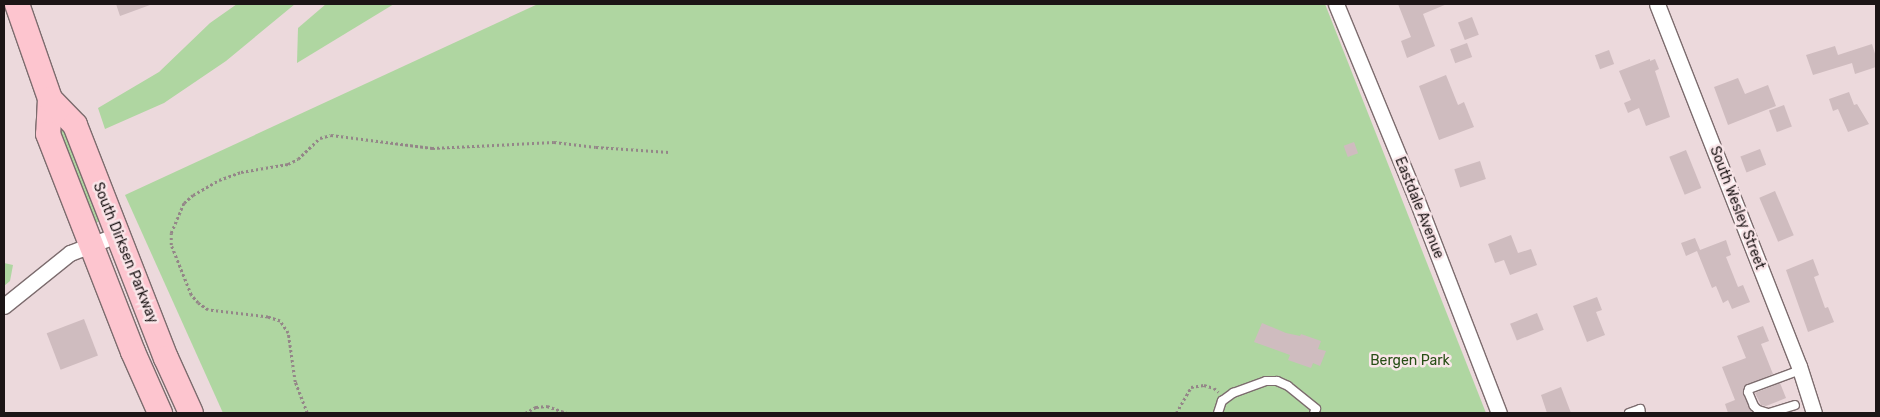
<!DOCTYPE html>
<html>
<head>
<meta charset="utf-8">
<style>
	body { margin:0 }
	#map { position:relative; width:1880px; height:417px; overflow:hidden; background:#ecd9dc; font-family:Rubik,sans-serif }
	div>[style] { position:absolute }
	.green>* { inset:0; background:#afd6a1 }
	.building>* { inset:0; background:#cfbcbf; transform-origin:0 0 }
	.path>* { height:2.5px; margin-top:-1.25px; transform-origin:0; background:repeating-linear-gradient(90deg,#948688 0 2.5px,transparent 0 5px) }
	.roads { filter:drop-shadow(1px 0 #7c6c6e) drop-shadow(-1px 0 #7c6c6e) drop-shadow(0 1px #7c6c6e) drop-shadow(0 -1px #7c6c6e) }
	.lane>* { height:8px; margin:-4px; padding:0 4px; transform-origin:4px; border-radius:4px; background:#fff }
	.street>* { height:15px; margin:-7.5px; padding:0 7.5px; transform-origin:7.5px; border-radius:7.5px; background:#fff }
	.primary>* { height:24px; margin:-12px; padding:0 12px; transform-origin:12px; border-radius:12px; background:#fdc5cf }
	span { translate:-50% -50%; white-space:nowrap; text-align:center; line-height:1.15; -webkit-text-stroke:5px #f9e6e9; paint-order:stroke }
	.street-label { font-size:14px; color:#1c1516 }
	.park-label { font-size:14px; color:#274e15 }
	.frame { position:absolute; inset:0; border:5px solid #1c1516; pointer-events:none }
</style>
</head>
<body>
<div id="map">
	<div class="green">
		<i style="clip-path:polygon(237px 4px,295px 4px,226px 61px,164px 103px,105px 129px,98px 108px,159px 72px,210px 23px)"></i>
		<i style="clip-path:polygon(326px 4px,394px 4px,297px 63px,298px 28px)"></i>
		<i style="clip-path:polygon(538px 4px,1325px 4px,1486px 413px,223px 413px,125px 195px)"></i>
		<i style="clip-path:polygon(63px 116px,98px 216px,98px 222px,91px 224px,57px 135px)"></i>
		<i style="clip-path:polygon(4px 263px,13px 265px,10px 281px,4px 286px)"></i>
	</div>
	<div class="building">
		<i style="clip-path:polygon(116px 4px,150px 4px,150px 5px,120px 16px)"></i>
		<i style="clip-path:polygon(1398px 4px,1447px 4px,1423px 14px,1435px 46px,1407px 58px,1401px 41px,1411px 37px)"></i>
		<i style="left:1472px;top:17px;width:19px;height:15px;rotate:69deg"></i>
		<i style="left:1467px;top:43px;width:15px;height:18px;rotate:70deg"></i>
		<i style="clip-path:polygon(1872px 44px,1876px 57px,1876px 67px,1855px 74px,1852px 63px,1813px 75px,1806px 55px,1835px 46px,1838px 55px)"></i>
		<i style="left:1609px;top:50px;width:15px;height:15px;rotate:70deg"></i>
		<i style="clip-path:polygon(1650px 59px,1650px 61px,1655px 59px,1659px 69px,1655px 71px,1670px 117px,1646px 126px,1639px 108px,1628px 113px,1624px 103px,1631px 100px,1619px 71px)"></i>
		<i style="clip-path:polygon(1446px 75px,1458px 105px,1464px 102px,1474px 127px,1439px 140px,1419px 86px)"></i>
		<i style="clip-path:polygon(1738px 78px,1745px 94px,1768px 85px,1776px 106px,1728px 125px,1714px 87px)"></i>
		<i style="clip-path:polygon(1849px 92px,1854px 105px,1857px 104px,1869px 124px,1848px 132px,1838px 109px,1833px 111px,1829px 99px)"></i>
		<i style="left:1784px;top:105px;width:23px;height:16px;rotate:70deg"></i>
		<i style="left:1354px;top:142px;width:12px;height:11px;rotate:70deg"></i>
		<i style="left:1760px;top:149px;width:17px;height:21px;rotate:69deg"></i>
		<i style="left:1686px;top:150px;width:41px;height:18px;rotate:68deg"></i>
		<i style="left:1480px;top:161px;width:19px;height:27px;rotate:72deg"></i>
		<i style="left:1775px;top:191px;width:48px;height:17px;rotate:67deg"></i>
		<i style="clip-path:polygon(1511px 235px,1518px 253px,1531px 249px,1537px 265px,1510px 275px,1504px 260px,1495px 263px,1488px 244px)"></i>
		<i style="clip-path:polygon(1695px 238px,1700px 250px,1726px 240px,1731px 255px,1726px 257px,1738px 287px,1743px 285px,1750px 302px,1732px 309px,1728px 300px,1723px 303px,1716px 286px,1712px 288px,1697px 251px,1686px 256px,1681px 243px)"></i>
		<i style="clip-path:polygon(1813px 259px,1819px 275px,1814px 277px,1825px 308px,1828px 307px,1834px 322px,1808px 332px,1786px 270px)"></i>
		<i style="clip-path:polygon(1597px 297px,1602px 310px,1596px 312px,1605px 335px,1587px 342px,1573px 306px)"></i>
		<i style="left:1537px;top:313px;width:18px;height:29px;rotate:68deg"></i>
		<i style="left:84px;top:319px;width:39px;height:40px;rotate:69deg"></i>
		<i style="clip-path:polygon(1262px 323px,1286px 333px,1300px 336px,1301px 334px,1321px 341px,1318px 349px,1326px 351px,1320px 366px,1313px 363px,1311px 368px,1288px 360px,1290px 355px,1254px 342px)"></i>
		<i style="clip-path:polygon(1763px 326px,1769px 341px,1761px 344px,1773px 374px,1744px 387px,1743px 394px,1752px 412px,1728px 413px,1725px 404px,1735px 400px,1722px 367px,1746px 358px,1737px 336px)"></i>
		<i style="clip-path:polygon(1780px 383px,1786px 398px,1766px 406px,1761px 405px,1755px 393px)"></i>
		<i style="clip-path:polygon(1561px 387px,1571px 413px,1547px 413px,1541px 395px)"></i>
	</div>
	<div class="path">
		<i style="left:307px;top:413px;width:33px;rotate:-111deg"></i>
		<i style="left:295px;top:382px;width:49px;rotate:-98.1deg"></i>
		<i style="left:288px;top:333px;width:14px;rotate:-124deg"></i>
		<i style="left:280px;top:321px;width:13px;rotate:-162deg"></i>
		<i style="left:268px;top:317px;width:60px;rotate:-173.3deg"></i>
		<i style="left:208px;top:310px;width:12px;rotate:-145deg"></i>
		<i style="left:198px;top:303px;width:11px;rotate:-131deg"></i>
		<i style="left:191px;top:295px;width:54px;rotate:-111.8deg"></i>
		<i style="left:171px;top:245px;width:12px;rotate:-90deg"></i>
		<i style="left:171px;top:233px;width:33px;rotate:-67deg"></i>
		<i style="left:184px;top:203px;width:12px;rotate:-42deg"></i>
		<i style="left:193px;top:195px;width:30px;rotate:-30deg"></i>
		<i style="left:219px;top:180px;width:23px;rotate:-20deg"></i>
		<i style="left:241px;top:172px;width:48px;rotate:-9.7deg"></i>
		<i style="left:288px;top:164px;width:11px;rotate:-27deg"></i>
		<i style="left:298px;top:159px;width:30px;rotate:-44deg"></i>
		<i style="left:320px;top:138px;width:11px;rotate:-15deg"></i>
		<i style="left:331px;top:135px;width:102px;rotate:7.3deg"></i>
		<i style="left:432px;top:148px;width:122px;rotate:-2.8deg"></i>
		<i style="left:554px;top:142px;width:42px;rotate:6.8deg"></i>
		<i style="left:596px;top:147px;width:73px;rotate:3.9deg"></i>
		<i style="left:525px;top:413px;width:13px;rotate:-29deg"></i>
		<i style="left:536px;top:407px;width:11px;rotate:-5deg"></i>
		<i style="left:547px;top:406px;width:21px;rotate:19deg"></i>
		<i style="left:1176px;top:413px;width:30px;rotate:-60deg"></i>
		<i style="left:1191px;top:387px;width:13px;rotate:-9deg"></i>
		<i style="left:1204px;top:385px;width:10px;rotate:17deg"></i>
		<i style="left:1214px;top:388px;width:6px;rotate:39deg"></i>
	</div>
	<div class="roads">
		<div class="lane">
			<i style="left:1218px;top:413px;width:13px;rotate:-72deg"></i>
			<i style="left:1222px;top:401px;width:14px;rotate:-36deg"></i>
			<i style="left:1233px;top:393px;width:35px;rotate:-20deg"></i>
			<i style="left:1266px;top:381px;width:11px"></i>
			<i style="left:1277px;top:381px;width:12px;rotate:24deg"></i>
			<i style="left:1288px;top:386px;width:36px;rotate:39deg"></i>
			<i style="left:1316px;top:409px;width:4px;rotate:117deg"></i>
			<i style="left:1629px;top:413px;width:12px;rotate:-20deg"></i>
			<i style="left:1640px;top:409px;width:4px;rotate:76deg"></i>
			<i style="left:1768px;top:413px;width:10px;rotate:-163deg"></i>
			<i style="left:1758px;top:410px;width:6px;rotate:-135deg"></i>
			<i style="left:1754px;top:406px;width:15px;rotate:-113deg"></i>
			<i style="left:1748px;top:392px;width:3px;rotate:-72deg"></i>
			<i style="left:1749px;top:389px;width:54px;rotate:-20.4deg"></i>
			<i style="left:1769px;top:413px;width:27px;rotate:-17deg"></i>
		</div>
		<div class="street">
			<i style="left:1336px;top:4px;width:210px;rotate:67.6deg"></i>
			<i style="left:1416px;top:198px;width:230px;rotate:68.9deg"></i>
			<i style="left:1657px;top:4px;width:389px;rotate:68.6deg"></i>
			<i style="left:1799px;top:366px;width:49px;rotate:72.3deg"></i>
			<i style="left:4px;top:306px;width:85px;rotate:-38.8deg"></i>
			<i style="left:70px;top:253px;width:50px;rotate:-21deg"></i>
		</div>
		<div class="primary">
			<i style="left:17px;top:4px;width:101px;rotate:70.8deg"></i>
			<i style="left:50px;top:99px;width:35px;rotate:93deg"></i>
			<i style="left:48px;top:134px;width:234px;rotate:68.7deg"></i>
			<i style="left:133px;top:352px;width:67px;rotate:66.1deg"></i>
			<i style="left:50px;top:99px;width:36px;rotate:46deg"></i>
			<i style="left:75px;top:125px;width:250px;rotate:68.7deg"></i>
			<i style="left:166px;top:358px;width:60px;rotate:65.6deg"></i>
		</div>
	</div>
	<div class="street-label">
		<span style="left:1419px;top:208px;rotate:68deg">Eastdale Avenue</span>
		<span style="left:1737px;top:208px;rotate:69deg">South Wesley Street</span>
		<span style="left:125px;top:253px;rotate:68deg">South Dirksen Parkway</span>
	</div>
	<div class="park-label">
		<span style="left:1410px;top:361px">Bergen Park</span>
	</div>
	<div class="frame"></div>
</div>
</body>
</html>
